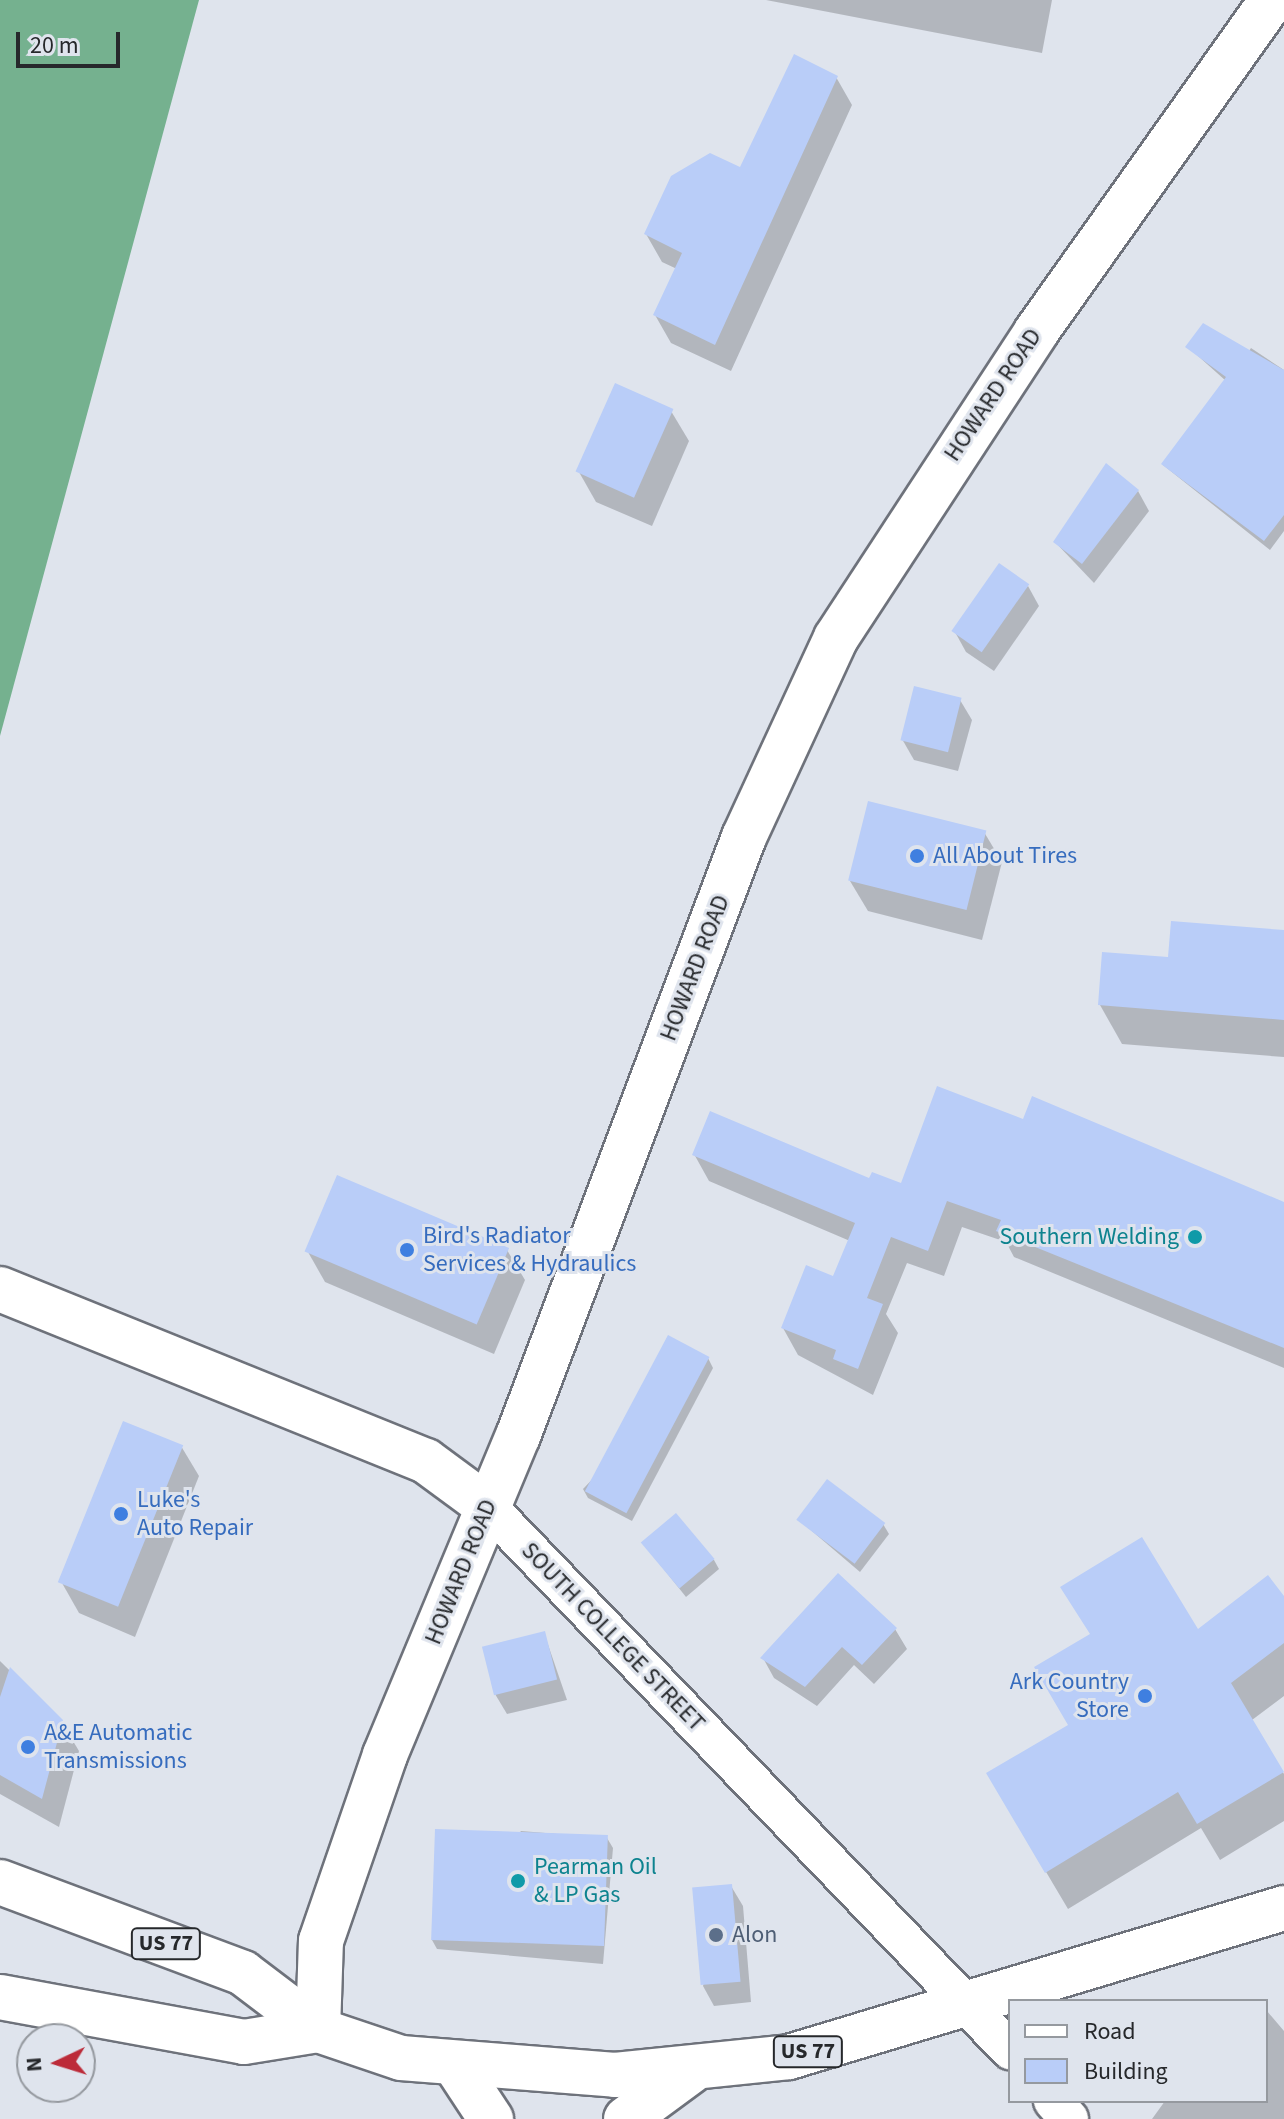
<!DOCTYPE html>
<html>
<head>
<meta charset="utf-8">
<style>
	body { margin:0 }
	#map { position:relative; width:1284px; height:2119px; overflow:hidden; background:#dfe4ed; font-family:"Source Sans 3",sans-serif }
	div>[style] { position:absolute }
	.forest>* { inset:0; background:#75b18f }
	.shadow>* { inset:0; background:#0003 }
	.building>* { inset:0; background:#b9cdf8; transform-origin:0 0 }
	.roads { filter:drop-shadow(2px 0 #6e727b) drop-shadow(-2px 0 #6e727b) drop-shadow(0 2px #6e727b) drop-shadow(0 -2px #6e727b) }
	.street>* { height:38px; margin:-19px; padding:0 19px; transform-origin:19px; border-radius:19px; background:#fff }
	.secondary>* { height:44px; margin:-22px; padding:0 22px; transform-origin:22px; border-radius:22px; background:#fff }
	.primary>* { height:44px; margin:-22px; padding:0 22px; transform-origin:22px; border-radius:22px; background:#fff }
	.dots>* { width:22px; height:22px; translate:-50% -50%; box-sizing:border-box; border:4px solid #dfe4ed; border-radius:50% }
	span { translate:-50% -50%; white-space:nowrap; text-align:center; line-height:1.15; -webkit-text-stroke:6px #dfe4ed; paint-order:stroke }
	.shield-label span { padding:2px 6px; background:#dfe4ed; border:2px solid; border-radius:6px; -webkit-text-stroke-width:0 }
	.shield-label { font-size:22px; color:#26282b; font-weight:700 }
	.street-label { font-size:24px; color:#26282b }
	.shop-label { font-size:24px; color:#366cbe }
	.left { translate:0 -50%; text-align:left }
	.right { translate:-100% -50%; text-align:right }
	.culture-label { font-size:24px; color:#0d838f }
	.service-label { font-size:24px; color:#4e5e75 }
	.legend { position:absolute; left:1008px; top:1999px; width:260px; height:104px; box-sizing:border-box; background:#dfe4ed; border:2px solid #95999f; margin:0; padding:10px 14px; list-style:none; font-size:24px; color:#26282b }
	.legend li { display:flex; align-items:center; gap:16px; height:40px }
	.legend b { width:40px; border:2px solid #95999f }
	.north { position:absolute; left:16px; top:2023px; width:80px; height:80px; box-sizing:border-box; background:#dfe4ed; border:2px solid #95999f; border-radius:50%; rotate:266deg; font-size:22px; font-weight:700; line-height:32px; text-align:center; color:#26282b }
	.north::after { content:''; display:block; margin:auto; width:28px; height:36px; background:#bc2b39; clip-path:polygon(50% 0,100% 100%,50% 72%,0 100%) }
	.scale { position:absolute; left:16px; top:32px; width:104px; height:36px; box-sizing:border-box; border:4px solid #26282b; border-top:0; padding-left:10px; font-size:24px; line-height:28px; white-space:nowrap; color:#26282b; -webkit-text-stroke:6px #dfe4ed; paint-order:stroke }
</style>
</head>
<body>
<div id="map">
	<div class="forest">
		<i style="clip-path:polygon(0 0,199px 0,0 736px)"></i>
	</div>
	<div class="shadow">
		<i style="clip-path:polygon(766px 0,1052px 0,1042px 53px)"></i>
		<i style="clip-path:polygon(836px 77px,852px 105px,731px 371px,671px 343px,655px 315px,677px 269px,662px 262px,646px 234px,741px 170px)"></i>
		<i style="clip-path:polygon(1188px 347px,1245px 357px,1251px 348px,1284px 370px,1284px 531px,1270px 550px,1163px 465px,1226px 381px)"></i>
		<i style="clip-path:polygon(671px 411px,689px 441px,652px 526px,596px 502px,579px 472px)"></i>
		<i style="clip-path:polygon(1138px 491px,1149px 511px,1094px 583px,1055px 542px)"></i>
		<i style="clip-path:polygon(1028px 586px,1039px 606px,994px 671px,966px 652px,955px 632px)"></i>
		<i style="clip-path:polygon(960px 700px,972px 720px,958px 771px,914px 760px,902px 739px)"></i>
		<i style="clip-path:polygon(984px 832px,1002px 862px,982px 940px,868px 911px,850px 881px)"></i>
		<i style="clip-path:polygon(1284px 932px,1284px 1057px,1122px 1044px,1100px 1005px,1170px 959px)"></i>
		<i style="clip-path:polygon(1024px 1121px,1284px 1203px,1284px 1368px,1014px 1257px,1006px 1242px,962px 1227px,944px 1276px,907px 1263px,886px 1314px,898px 1333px,873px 1395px,798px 1355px,783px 1328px,834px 1279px,850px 1241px,709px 1181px,694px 1154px,902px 1185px)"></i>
		<i style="clip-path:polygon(507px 1250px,525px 1280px,494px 1354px,325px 1282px,308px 1252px)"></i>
		<i style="clip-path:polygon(708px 1358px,713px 1368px,632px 1521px,588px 1498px,583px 1489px)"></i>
		<i style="clip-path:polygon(181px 1446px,199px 1476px,135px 1637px,79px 1613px,62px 1583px)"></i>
		<i style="clip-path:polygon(799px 1520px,883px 1524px,889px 1534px,860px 1572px)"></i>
		<i style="clip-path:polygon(643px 1543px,714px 1560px,719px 1569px,686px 1597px)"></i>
		<i style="clip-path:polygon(1284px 1599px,1284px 1696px,1252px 1720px,1284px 1774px,1284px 1821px,1220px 1860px,1201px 1828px,1068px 1909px,988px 1774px,1070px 1726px,1198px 1632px)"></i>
		<i style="clip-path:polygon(895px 1629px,907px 1649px,874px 1684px,854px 1665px,817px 1706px,774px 1678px,763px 1658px)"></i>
		<i style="clip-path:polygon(544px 1633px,567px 1700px,507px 1714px,495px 1694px)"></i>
		<i style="clip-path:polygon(0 1661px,61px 1721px,79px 1751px,59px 1827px,0 1794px)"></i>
		<i style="clip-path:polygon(521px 1831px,607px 1838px,613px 1848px,603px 1964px,437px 1949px,432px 1940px)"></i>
		<i style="clip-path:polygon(731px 1886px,743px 1906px,751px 2002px,714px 2006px,703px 1986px)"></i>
		<i style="clip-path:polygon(1267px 2011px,1284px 2031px,1284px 2119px,1152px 2119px,1165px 2101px,1266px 2101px)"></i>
	</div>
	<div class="building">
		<i style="clip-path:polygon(794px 54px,838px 76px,715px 345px,653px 315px,682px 253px,644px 234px,671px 176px,710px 153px,740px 167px)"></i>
		<i style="clip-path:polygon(1203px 323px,1284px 370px,1284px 515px,1264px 541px,1161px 464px,1226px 377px,1185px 347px)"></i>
		<i style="left:615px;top:383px;width:64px;height:97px;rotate:24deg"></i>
		<i style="clip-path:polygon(1106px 463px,1139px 490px,1082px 564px,1053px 542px)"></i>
		<i style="left:999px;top:563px;width:37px;height:83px;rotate:35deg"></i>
		<i style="left:914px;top:686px;width:49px;height:56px;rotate:14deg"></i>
		<i style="left:868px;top:801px;width:122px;height:82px;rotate:14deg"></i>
		<i style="clip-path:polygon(1171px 921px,1284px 930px,1284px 1020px,1098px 1005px,1102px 952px,1168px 957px)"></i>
		<i style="clip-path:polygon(937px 1086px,1023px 1119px,1032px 1096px,1284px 1202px,1284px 1348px,996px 1231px,1001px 1220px,947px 1201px,928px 1251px,891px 1237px,867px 1298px,883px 1304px,858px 1369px,833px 1359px,836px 1350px,781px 1328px,806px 1265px,833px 1276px,855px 1223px,692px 1155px,710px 1111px,869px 1178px,872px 1172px,901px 1183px)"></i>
		<i style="left:337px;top:1175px;width:187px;height:83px;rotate:23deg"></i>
		<i style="left:668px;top:1335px;width:47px;height:177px;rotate:28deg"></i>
		<i style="left:123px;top:1421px;width:65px;height:174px;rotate:22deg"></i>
		<i style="left:827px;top:1479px;width:73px;height:51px;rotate:37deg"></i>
		<i style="left:676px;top:1513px;width:60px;height:46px;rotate:50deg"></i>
		<i style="clip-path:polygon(1142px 1537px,1198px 1629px,1268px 1575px,1284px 1596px,1284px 1643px,1231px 1683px,1284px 1772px,1197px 1824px,1178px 1792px,1045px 1873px,986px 1773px,1068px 1725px,1034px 1667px,1090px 1634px,1060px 1587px)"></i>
		<i style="clip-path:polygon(838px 1573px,897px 1628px,862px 1665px,842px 1647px,805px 1687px,760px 1658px)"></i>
		<i style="left:545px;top:1631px;width:50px;height:65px;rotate:76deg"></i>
		<i style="clip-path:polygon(10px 1667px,63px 1720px,42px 1799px,0 1775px,0 1697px)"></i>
		<i style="left:435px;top:1829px;width:173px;height:111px;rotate:2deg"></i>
		<i style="left:732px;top:1884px;width:98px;height:40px;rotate:85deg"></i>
	</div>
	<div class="roads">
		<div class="street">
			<i style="left:487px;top:1506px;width:755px;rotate:46.13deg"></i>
			<i style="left:1053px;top:2101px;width:24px;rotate:48deg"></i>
		</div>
		<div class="secondary">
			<i style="left:0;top:1289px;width:459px;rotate:22deg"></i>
			<i style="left:426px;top:1461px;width:76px;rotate:36.4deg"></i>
			<i style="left:318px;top:2030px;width:89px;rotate:-88.1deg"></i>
			<i style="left:321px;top:1941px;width:197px;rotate:-71deg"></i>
			<i style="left:385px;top:1755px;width:346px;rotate:-67.4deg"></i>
			<i style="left:518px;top:1436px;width:640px;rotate:-69.33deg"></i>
			<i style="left:744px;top:837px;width:219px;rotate:-65.2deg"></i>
			<i style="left:836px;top:638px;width:366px;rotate:-56.8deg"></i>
			<i style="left:1036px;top:332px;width:407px;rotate:-54.6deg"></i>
			<i style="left:456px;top:2066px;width:64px;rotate:56.6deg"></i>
		</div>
		<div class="primary">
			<i style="left:0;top:1882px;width:259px;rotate:20.5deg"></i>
			<i style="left:243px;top:1973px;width:94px;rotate:37.2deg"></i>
			<i style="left:318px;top:2030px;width:88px;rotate:18.6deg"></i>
			<i style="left:401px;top:2058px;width:215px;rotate:4.5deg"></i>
			<i style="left:615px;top:2075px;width:175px;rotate:-5.9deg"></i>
			<i style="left:789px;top:2057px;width:517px;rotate:-16.75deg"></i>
			<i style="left:0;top:1997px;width:248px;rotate:10.4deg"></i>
			<i style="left:244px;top:2042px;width:75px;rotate:-9.2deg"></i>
			<i style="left:626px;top:2119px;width:81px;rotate:-36.4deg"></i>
		</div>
	</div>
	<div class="dots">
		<i style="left:917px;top:856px;background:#3f7fe0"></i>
		<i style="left:1195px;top:1237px;background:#0f9aa8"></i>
		<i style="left:407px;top:1250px;background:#3f7fe0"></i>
		<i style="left:121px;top:1514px;background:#3f7fe0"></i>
		<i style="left:1145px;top:1696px;background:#3f7fe0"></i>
		<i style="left:28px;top:1747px;background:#3f7fe0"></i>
		<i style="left:518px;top:1881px;background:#0f9aa8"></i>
		<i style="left:716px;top:1935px;background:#5c6f8a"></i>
	</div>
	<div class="shield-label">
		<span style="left:166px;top:1944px">US 77</span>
		<span style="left:808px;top:2052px">US 77</span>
	</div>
	<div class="street-label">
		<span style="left:993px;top:395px;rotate:-56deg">HOWARD ROAD</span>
		<span style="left:695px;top:968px;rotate:-69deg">HOWARD ROAD</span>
		<span style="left:461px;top:1572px;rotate:-68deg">HOWARD ROAD</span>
		<span style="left:613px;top:1637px;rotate:46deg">SOUTH COLLEGE STREET</span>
	</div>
	<div class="shop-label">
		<span class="left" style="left:933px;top:856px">All About Tires</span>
		<span class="left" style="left:423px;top:1250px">Bird's Radiator<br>Services &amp; Hydraulics</span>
		<span class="left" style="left:137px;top:1514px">Luke's<br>Auto Repair</span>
		<span class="right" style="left:1129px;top:1696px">Ark Country<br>Store</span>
		<span class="left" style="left:44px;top:1747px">A&amp;E Automatic<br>Transmissions</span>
	</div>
	<div class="culture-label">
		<span class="right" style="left:1179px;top:1237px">Southern Welding</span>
		<span class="left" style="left:534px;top:1881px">Pearman Oil<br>&amp; LP Gas</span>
	</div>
	<div class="service-label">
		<span class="left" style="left:732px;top:1935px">Alon</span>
	</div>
	<ul class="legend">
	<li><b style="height:10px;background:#fff"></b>Road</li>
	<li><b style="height:22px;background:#b9cdf8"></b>Building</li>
	</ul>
	<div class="north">N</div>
	<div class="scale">20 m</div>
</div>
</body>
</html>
